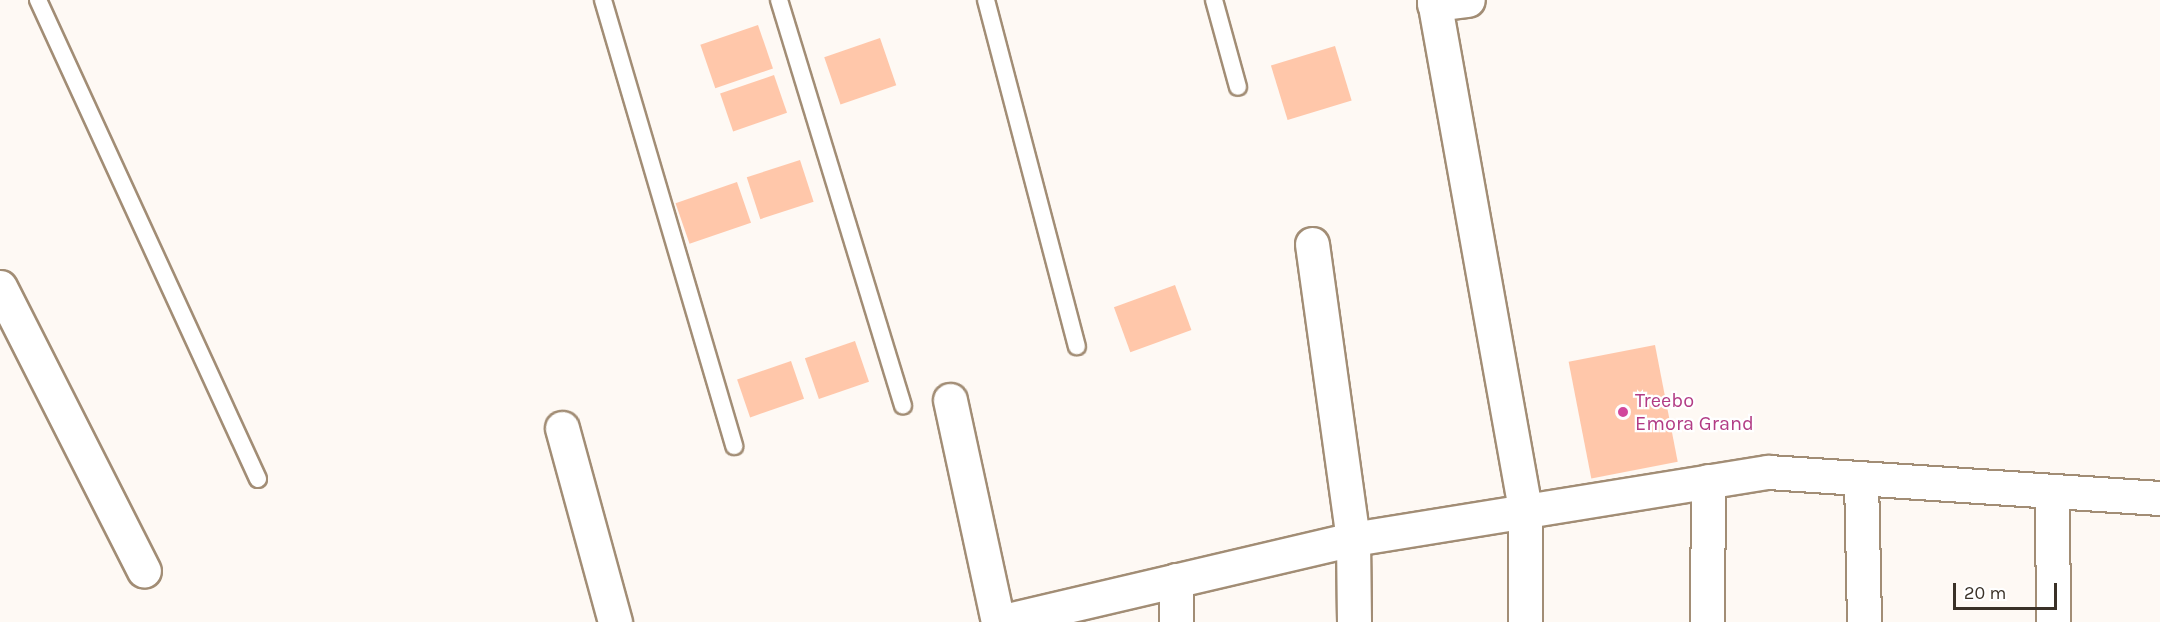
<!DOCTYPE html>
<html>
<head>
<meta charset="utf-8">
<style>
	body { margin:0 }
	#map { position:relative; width:2160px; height:622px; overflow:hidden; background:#fef9f4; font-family:Karla,sans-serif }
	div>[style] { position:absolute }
	.building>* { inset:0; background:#ffc7aa; transform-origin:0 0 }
	.roads { filter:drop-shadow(2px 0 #a28d75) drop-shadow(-2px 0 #a28d75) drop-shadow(0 2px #a28d75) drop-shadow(0 -2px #a28d75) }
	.service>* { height:16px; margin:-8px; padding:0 8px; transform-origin:8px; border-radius:8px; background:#fff }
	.minor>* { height:33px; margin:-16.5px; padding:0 16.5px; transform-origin:16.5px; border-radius:16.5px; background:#fff }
	.dots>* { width:16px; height:16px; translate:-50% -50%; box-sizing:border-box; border:3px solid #fff; border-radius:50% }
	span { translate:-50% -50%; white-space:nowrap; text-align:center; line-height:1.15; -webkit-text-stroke:4.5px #fff; paint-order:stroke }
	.hotel-label { font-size:20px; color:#b23c85 }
	.left { translate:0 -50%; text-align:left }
	.scale { position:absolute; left:1953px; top:583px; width:104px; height:27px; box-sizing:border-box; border:3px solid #3a3127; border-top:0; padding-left:8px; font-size:18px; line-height:21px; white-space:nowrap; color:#3a3127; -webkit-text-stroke:4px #fff; paint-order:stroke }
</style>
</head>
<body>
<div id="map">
	<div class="building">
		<i style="left:758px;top:25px;width:46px;height:61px;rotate:71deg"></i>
		<i style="left:880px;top:38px;width:50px;height:59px;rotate:71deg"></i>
		<i style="left:1335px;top:46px;width:57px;height:67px;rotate:73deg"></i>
		<i style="left:774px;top:75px;width:40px;height:57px;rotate:71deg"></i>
		<i style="left:800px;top:160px;width:44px;height:56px;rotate:72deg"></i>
		<i style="left:737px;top:182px;width:43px;height:65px;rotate:71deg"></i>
		<i style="left:1175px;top:285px;width:48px;height:65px;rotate:70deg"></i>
		<i style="left:855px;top:341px;width:43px;height:53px;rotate:71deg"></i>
		<i style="left:1655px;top:345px;width:119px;height:88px;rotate:79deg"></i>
		<i style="left:791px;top:361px;width:40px;height:57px;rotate:71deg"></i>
	</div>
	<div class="roads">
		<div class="service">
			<i style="left:38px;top:0;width:527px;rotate:65.33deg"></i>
			<i style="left:603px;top:0;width:465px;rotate:73.6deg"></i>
			<i style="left:779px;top:0;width:424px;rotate:73deg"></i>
			<i style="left:986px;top:0;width:358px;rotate:75.3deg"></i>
			<i style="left:1214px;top:0;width:90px;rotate:74.6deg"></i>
		</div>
		<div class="minor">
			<i style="left:1434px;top:0;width:517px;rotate:79.86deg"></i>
			<i style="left:1525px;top:509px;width:113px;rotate:90deg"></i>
			<i style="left:1434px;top:4px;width:34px;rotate:-7deg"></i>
			<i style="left:1312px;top:244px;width:298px;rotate:82.1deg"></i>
			<i style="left:1353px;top:539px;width:83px;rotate:89.3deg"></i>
			<i style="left:0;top:287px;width:318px;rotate:63.1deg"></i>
			<i style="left:950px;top:400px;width:227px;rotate:77.8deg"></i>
			<i style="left:562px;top:428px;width:201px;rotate:74.7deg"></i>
			<i style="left:1861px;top:478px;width:144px;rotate:88.8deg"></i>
			<i style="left:2052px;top:491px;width:131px;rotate:89.6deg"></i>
			<i style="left:1176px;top:580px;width:42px;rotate:90deg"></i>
			<i style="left:999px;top:622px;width:364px;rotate:-13.2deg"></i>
			<i style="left:1353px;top:539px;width:420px;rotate:-9.2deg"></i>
			<i style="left:1768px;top:472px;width:393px;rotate:3.8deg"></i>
			<i style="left:1707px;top:622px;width:141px;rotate:-89.6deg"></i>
		</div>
	</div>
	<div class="dots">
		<i style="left:1623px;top:412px;background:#d1479c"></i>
	</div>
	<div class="hotel-label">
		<span class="left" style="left:1635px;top:412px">Treebo<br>Emora Grand</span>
	</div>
	<div class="scale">20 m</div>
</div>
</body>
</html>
